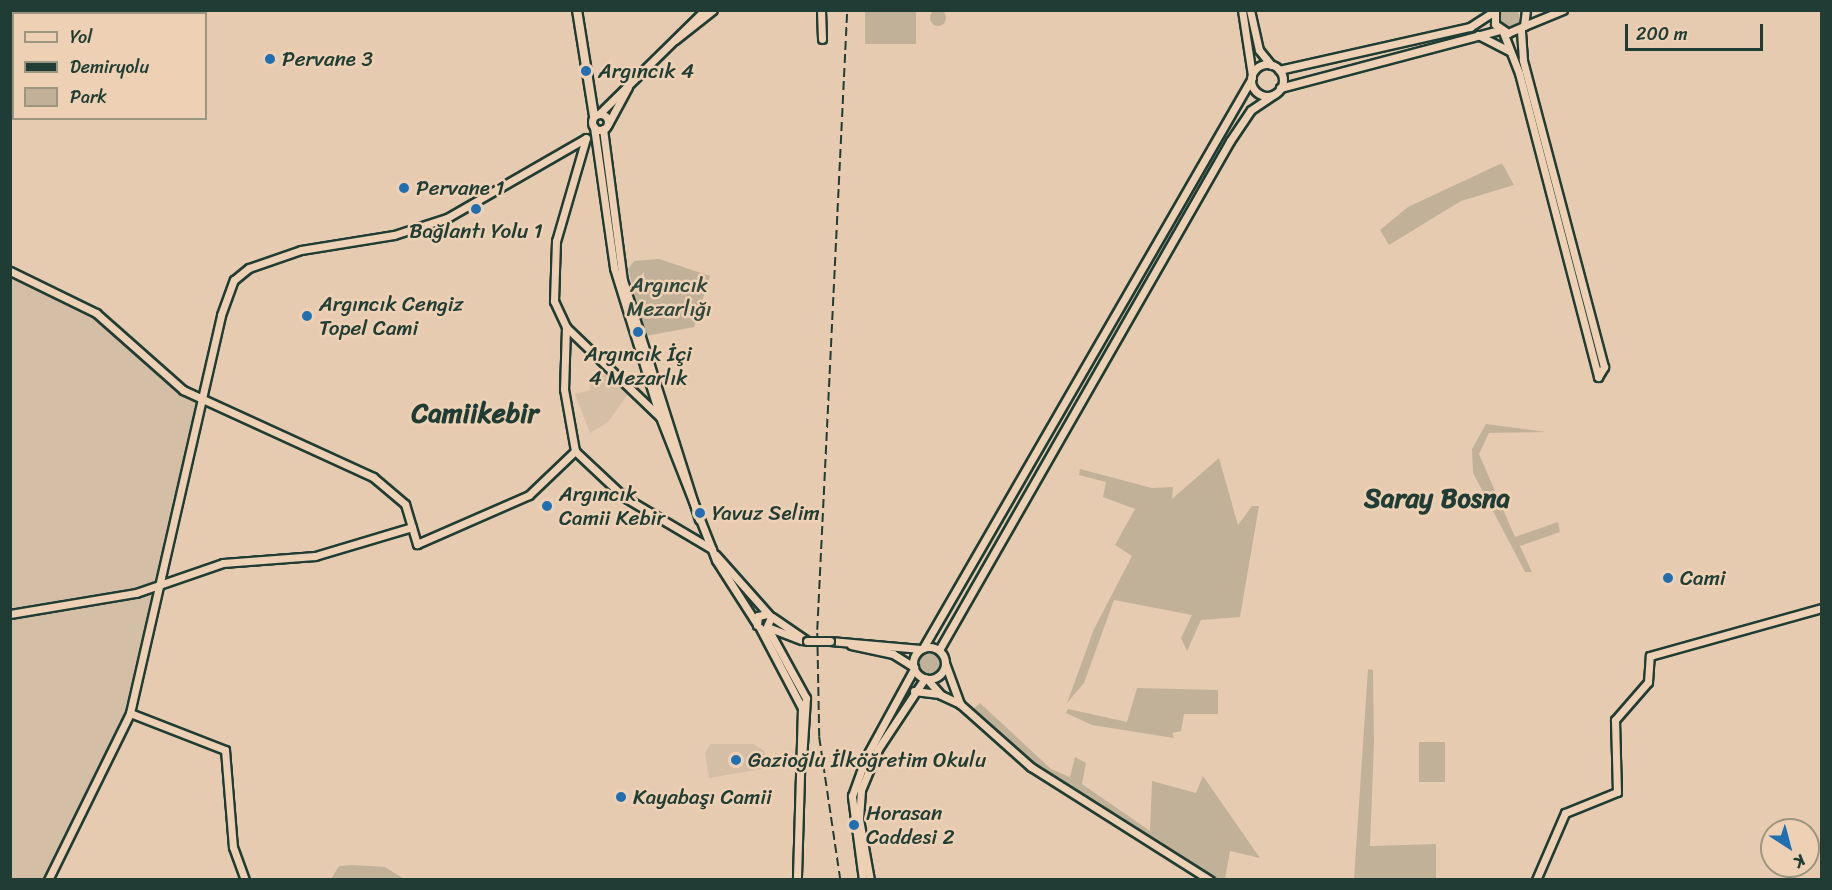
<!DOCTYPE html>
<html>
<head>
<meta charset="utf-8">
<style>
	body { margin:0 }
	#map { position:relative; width:1832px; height:890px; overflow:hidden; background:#e6cbb0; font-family:Sriracha,sans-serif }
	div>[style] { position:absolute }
	.built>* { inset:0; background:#d4bea5 }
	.green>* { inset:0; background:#c1b199; transform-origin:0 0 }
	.round { border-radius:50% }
	.roads { filter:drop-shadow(2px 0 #1f3d34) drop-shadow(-2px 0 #1f3d34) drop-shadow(0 2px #1f3d34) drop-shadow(0 -2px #1f3d34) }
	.minor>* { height:7px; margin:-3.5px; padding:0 3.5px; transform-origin:3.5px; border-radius:3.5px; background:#eed1b5 }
	.minor>.ring { margin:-3.5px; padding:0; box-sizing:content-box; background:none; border:7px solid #eed1b5; border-radius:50% }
	.major>* { height:8px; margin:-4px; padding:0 4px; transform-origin:4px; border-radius:4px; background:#eed1b5 }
	.rail>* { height:1.5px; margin-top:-0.75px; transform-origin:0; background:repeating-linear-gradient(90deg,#1f3d34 0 9px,transparent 0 13.5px) }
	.bridges { filter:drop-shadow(2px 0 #1f3d34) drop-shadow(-2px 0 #1f3d34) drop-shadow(0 2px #1f3d34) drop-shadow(0 -2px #1f3d34) }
	.minor-bridge>* { height:7px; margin:-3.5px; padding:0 3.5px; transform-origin:3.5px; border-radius:3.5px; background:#eed1b5 }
	.dots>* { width:16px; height:16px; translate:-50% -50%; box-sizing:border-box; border:3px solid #eed1b5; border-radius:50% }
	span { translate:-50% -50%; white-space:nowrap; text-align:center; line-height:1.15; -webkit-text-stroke:5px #eed1b5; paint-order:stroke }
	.poi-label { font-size:21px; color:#1f3d34 }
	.left { translate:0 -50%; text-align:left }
	.park-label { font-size:21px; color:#2f493e }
	.district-label { font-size:27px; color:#1f3d34; font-weight:700 }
	.frame { position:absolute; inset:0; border:12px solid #1f3d34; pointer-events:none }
	.legend { position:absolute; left:12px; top:12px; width:195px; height:108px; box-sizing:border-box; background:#eed1b5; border:2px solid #9b9681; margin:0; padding:8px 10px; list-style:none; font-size:18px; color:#1f3d34 }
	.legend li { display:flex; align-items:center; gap:12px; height:30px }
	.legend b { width:30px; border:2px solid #9b9681 }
	.north { position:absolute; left:1760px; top:818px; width:60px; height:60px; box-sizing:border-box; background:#eed1b5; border:2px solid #9b9681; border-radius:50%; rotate:144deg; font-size:16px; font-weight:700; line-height:24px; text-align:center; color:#1f3d34 }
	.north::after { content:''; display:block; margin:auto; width:21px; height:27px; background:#1f6fb2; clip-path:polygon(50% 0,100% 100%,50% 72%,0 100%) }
	.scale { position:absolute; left:1625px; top:24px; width:138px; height:27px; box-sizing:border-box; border:3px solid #1f3d34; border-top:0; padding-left:8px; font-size:18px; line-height:21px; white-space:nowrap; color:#1f3d34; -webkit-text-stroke:4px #eed1b5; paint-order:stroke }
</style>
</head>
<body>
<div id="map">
	<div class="built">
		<i style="clip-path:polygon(11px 271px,97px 313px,158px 372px,199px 396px,131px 712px,47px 879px,11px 880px)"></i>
		<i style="clip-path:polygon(609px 371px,628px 394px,608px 422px,590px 433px,575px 394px,591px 390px,589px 382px)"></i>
		<i style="clip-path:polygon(710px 744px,753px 744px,764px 751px,767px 768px,709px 778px,705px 753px)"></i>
	</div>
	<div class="green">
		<i class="round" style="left:1500px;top:8px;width:20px;height:20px"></i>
		<i class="round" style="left:930px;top:10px;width:16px;height:16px"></i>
		<i style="left:865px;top:11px;width:51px;height:33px"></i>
		<i style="clip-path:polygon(1502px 163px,1514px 185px,1461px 201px,1389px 245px,1380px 230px,1408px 207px)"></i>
		<i style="clip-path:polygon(659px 259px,710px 276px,694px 327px,646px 336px,628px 269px,634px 261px)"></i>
		<i style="clip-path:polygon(1486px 424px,1546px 432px,1489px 433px,1479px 454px,1515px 537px,1558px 522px,1560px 532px,1520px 546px,1532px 572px,1525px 572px,1473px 473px,1472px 449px)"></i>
		<i style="clip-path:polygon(1219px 458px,1238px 525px,1252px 506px,1259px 506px,1240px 617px,1201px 620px,1187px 651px,1181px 638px,1192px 615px,1114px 600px,1084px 683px,1067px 703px,1094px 629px,1132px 556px,1115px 545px,1135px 509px,1103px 497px,1106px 482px,1079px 475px,1080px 469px,1152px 488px,1173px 487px,1172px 499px)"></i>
		<i class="round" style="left:916px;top:650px;width:26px;height:26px"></i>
		<i style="clip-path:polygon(1368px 669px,1373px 670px,1374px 743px,1370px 846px,1436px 844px,1436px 879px,1354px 879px)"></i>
		<i style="clip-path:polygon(1137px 688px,1218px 690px,1218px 714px,1184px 714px,1181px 731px,1172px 733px,1174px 738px,1092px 725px,1066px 713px,1068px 709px,1127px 722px)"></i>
		<i style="clip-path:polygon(980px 703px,1051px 769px,1070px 777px,1075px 757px,1086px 763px,1082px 784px,1150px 831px,1152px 781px,1196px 793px,1203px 776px,1260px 858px,1230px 851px,1225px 879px,1214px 879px,1028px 759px,973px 709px)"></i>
		<i style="left:1445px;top:742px;width:40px;height:26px;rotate:90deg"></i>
		<i style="clip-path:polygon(353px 865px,385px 867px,404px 879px,331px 879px,339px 866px)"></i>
	</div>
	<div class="roads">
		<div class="minor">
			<i style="left:821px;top:10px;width:29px;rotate:88deg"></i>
			<i style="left:1242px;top:10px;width:66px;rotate:81.3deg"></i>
			<i style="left:1250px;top:10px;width:41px;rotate:77.3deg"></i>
			<i style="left:1259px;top:50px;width:19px;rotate:51deg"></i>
			<i style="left:1495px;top:10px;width:14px;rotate:90deg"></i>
			<i style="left:1495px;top:24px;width:16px;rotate:35deg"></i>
			<i style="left:1508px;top:33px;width:17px;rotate:-24deg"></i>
			<i style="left:1524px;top:26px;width:16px;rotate:-83deg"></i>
			<i style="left:1524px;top:26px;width:42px;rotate:-22.3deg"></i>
			<i style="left:1503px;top:32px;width:44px;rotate:68.7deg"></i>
			<i style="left:1519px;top:73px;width:314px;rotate:75.4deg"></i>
			<i style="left:1598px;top:377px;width:12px;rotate:-59deg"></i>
			<i style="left:1604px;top:367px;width:318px;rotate:-104.8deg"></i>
			<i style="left:1523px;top:60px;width:30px;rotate:-94deg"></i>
			<i style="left:1478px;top:35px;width:36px;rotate:27deg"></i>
			<i style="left:675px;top:40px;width:48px;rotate:-38.3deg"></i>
			<i class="ring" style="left:1251px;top:64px;width:25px;height:25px"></i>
			<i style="left:1279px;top:70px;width:196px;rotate:-12.7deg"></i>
			<i style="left:1470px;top:27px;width:30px;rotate:-33deg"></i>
			<i style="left:1280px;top:88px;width:228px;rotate:-14.8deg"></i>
			<i class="ring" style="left:592px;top:114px;width:9px;height:9px"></i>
			<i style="left:599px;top:114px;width:148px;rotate:-44.5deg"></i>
			<i style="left:608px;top:124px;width:42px;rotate:-61.6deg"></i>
			<i style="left:594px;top:127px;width:142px;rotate:81.9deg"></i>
			<i style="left:614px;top:268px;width:156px;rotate:72.8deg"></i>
			<i style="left:660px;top:417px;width:154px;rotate:68.6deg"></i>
			<i style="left:716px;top:560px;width:76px;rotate:57.4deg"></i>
			<i style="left:603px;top:129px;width:152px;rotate:82.5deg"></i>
			<i style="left:623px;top:280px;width:251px;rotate:72.4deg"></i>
			<i style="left:586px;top:138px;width:107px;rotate:106.2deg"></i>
			<i style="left:556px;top:241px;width:60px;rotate:91.9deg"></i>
			<i style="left:554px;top:301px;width:29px;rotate:65deg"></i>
			<i style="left:566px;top:327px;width:130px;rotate:43.8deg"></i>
			<i style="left:10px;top:271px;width:96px;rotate:26deg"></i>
			<i style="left:96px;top:313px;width:116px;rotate:41.5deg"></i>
			<i style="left:183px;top:390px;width:209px;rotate:24.6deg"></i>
			<i style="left:373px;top:477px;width:42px;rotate:40.2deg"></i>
			<i style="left:405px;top:504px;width:42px;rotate:73.3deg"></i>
			<i style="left:417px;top:544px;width:122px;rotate:-23.6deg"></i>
			<i style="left:529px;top:495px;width:64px;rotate:-43.7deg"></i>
			<i style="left:566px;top:327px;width:62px;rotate:91.8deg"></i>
			<i style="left:564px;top:389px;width:63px;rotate:79.9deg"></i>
			<i style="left:575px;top:451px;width:67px;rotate:43.2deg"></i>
			<i style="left:624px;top:497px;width:102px;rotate:30.6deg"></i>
			<i style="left:716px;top:555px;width:83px;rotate:48.4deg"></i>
			<i style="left:771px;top:617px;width:13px;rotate:113deg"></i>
			<i style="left:10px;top:614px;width:128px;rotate:-9.5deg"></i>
			<i style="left:136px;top:593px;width:92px;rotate:-19deg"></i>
			<i style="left:223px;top:563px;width:92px;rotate:-4.4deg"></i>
			<i style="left:315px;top:556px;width:101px;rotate:-16.6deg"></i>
			<i style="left:772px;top:617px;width:42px;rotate:34.4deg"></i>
			<i style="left:757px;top:625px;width:9px;rotate:-84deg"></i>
			<i style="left:758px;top:616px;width:9px;rotate:-13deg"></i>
			<i style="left:760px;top:628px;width:90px;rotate:62.3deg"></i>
			<i style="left:802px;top:708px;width:172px;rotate:91.7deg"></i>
			<i style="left:770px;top:628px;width:34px;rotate:21deg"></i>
			<i style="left:768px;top:629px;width:79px;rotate:61.2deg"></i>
			<i style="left:806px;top:698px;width:62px;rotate:93.7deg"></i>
			<i style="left:830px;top:641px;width:91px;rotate:5deg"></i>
			<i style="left:851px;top:645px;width:43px;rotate:12.1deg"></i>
			<i style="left:893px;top:654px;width:25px;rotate:32deg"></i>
			<i class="ring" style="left:913px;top:647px;width:25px;height:25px"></i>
			<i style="left:923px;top:648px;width:658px;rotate:-60.01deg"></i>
			<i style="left:939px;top:650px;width:586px;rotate:-60.24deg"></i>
			<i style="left:1230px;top:141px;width:37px;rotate:-56deg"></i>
			<i style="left:1251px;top:110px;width:27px;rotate:-34deg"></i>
			<i style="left:945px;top:663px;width:44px;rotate:69.9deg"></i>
			<i style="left:960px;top:704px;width:95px;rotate:41.6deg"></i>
			<i style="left:1031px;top:767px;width:212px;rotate:32.3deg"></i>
			<i style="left:927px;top:679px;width:21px;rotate:49deg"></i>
			<i style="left:941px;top:695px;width:21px;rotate:25deg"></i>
			<i style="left:914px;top:691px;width:23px;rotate:7deg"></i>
			<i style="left:130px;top:713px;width:102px;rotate:21.3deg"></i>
			<i style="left:225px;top:750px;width:97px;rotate:85.3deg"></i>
			<i style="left:233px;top:847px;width:35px;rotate:70deg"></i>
			<i style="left:48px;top:880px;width:186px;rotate:-63.8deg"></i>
			<i style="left:130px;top:713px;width:408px;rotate:-77.1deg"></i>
			<i style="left:221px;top:315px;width:37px;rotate:-70deg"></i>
			<i style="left:234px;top:280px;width:19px;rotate:-39deg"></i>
			<i style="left:249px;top:268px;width:55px;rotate:-19.1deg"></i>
			<i style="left:301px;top:250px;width:94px;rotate:-9.2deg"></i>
			<i style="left:394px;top:235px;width:56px;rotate:-17.8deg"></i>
			<i style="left:447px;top:218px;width:160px;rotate:-29.9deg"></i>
			<i style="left:863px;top:880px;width:85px;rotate:-97.5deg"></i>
			<i style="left:852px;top:796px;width:41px;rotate:-70.3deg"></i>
			<i style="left:866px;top:757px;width:100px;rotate:-61.4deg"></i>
			<i style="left:870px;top:880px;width:62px;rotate:-100.2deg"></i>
			<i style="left:859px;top:819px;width:29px;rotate:-86deg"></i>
			<i style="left:861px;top:790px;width:44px;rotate:-67.5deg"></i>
			<i style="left:878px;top:749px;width:85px;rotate:-56.5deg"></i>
			<i style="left:1536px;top:880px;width:73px;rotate:-66.6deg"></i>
			<i style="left:1565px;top:813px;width:56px;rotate:-22deg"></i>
			<i style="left:1617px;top:792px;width:72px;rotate:-91.6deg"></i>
			<i style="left:1615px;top:720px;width:50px;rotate:-49deg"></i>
			<i style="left:1648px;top:682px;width:26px;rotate:-86deg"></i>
			<i style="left:1650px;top:656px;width:179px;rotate:-15.6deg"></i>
		</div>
		<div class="major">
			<i style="left:577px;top:10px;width:107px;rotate:80.9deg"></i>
		</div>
	</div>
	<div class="rail">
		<i style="left:840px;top:880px;width:145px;rotate:-98.4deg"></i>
		<i style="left:819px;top:737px;width:107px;rotate:-91.1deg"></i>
		<i style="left:817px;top:630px;width:621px;rotate:-87.23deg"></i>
	</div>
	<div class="bridges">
		<div class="minor-bridge">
			<i style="left:807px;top:641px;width:23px"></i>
		</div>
	</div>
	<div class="dots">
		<i style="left:270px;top:59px;background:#1f6fb2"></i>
		<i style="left:586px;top:71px;background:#1f6fb2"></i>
		<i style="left:404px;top:188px;background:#1f6fb2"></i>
		<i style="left:476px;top:209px;background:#1f6fb2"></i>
		<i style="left:307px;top:316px;background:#1f6fb2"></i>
		<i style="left:638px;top:332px;background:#1f6fb2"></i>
		<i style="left:547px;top:506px;background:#1f6fb2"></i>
		<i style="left:700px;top:513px;background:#1f6fb2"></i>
		<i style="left:1668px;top:578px;background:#1f6fb2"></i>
		<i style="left:736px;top:760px;background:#1f6fb2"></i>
		<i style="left:621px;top:797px;background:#1f6fb2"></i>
		<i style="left:854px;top:825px;background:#1f6fb2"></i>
	</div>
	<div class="poi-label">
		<span class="left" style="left:282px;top:59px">Pervane 3</span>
		<span class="left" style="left:598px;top:71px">Argıncık 4</span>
		<span class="left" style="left:416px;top:188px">Pervane 1</span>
		<span style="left:476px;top:231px">Bağlantı Yolu 1</span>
		<span class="left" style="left:319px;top:316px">Argıncık Cengiz<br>Topel Cami</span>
		<span style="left:638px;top:366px">Argıncık İçi<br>4 Mezarlık</span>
		<span class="left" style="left:559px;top:506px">Argıncık<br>Camii Kebir</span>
		<span class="left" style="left:712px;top:513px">Yavuz Selim</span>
		<span class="left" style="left:1680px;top:578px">Cami</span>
		<span class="left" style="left:748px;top:760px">Gazioğlu İlköğretim Okulu</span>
		<span class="left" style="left:633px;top:797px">Kayabaşı Camii</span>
		<span class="left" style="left:866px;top:825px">Horasan<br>Caddesi 2</span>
	</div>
	<div class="park-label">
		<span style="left:669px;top:297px">Argıncık<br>Mezarlığı</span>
	</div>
	<div class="district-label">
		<span style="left:475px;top:414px">Camiikebir</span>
		<span style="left:1437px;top:499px">Saray Bosna</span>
	</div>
	<div class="frame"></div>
	<ul class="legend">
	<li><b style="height:8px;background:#eed1b5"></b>Yol</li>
	<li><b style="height:8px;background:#1f3d34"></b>Demiryolu</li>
	<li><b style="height:16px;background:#c1b199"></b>Park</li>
	</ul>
	<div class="north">K</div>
	<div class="scale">200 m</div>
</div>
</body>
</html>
